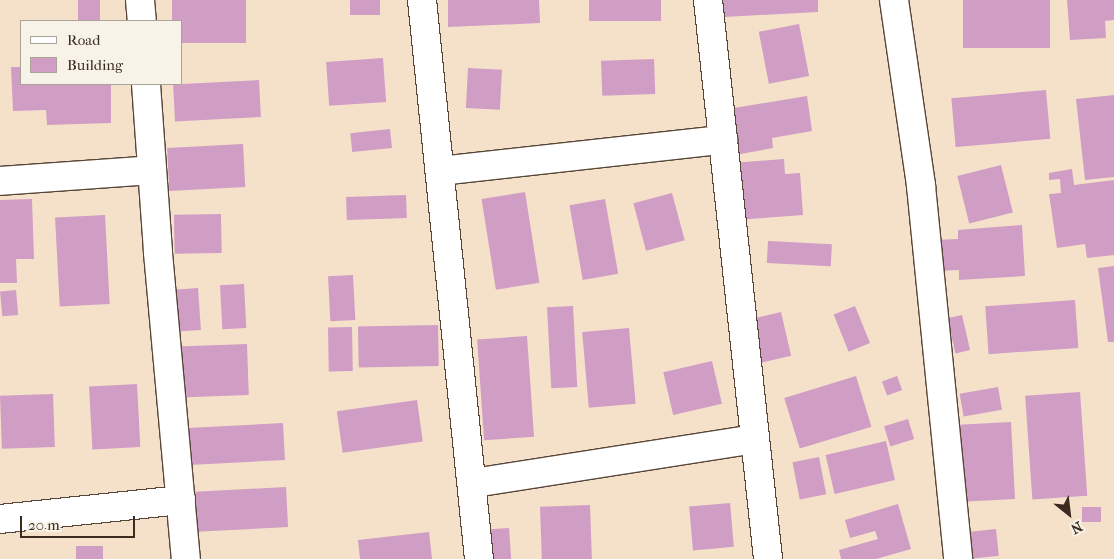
<!DOCTYPE html>
<html>
<head>
<meta charset="utf-8">
<style>
	body { margin:0 }
	#map { position:relative; width:1114px; height:559px; overflow:hidden; background:#f5e1ca; font-family:"IM FELL French Canon",serif }
	div>[style] { position:absolute }
	.building>* { inset:0; background:#d09dc5; transform-origin:0 0 }
	.roads { filter:drop-shadow(1px 0 #574538) drop-shadow(-1px 0 #574538) drop-shadow(0 1px #574538) drop-shadow(0 -1px #574538) }
	.street>* { height:28px; margin:-14px; padding:0 14px; transform-origin:14px; border-radius:14px; background:#fff }
	span { translate:-50% -50%; white-space:nowrap; text-align:center; line-height:1.15; -webkit-text-stroke:4px #f7f3e8; paint-order:stroke }
	.legend { position:absolute; left:20px; top:20px; width:162px; height:65px; box-sizing:border-box; background:#f7f3e8; border:1px solid #aca397; margin:0; padding:6px 9px; list-style:none; font-size:15px; color:#3b2a1e }
	.legend li { display:flex; align-items:center; gap:10px; height:25px }
	.legend b { width:25px; border:1px solid #aca397 }
	.north { position:absolute; left:1044px; top:489px; width:50px; height:50px; -webkit-text-stroke:4px #f7f3e8; paint-order:stroke; rotate:151deg; font-size:14px; font-weight:700; line-height:20px; text-align:center; color:#3b2a1e }
	.north::after { content:''; display:block; margin:auto; width:18px; height:22px; background:#3b2a1e; clip-path:polygon(50% 0,100% 100%,50% 72%,0 100%) }
	.scale { position:absolute; left:20px; top:516px; width:115px; height:22px; box-sizing:border-box; border:2px solid #3b2a1e; border-top:0; padding-left:6px; font-size:15px; line-height:18px; white-space:nowrap; color:#3b2a1e; -webkit-text-stroke:4px #f7f3e8; paint-order:stroke }
</style>
</head>
<body>
<div id="map">
	<div class="building">
		<i style="left:78px;top:0;width:22px;height:21px"></i>
		<i style="clip-path:polygon(172px 0,246px 0,246px 43px,181px 43px,181px 21px,172px 21px)"></i>
		<i style="left:350px;top:0;width:30px;height:15px"></i>
		<i style="clip-path:polygon(448px 0,539px 0,540px 23px,448px 27px)"></i>
		<i style="left:589px;top:0;width:72px;height:21px"></i>
		<i style="clip-path:polygon(723px 0,818px 0,818px 12px,724px 17px)"></i>
		<i style="left:963px;top:0;width:87px;height:48px"></i>
		<i style="clip-path:polygon(1067px 0,1114px 0,1114px 20px,1105px 21px,1106px 38px,1070px 40px)"></i>
		<i style="left:799px;top:24px;width:53px;height:41px;rotate:79deg"></i>
		<i style="left:383px;top:58px;width:44px;height:57px;rotate:86deg"></i>
		<i style="left:654px;top:59px;width:35px;height:53px;rotate:88deg"></i>
		<i style="clip-path:polygon(11px 67px,21px 67px,21px 84px,111px 84px,111px 123px,47px 125px,46px 110px,13px 111px)"></i>
		<i style="left:468px;top:68px;width:34px;height:40px;rotate:3deg"></i>
		<i style="left:259px;top:80px;width:37px;height:86px;rotate:87deg"></i>
		<i style="left:1046px;top:90px;width:49px;height:95px;rotate:85deg"></i>
		<i style="clip-path:polygon(1114px 95px,1114px 177px,1085px 180px,1076px 99px)"></i>
		<i style="clip-path:polygon(807px 96px,812px 131px,772px 138px,773px 148px,735px 155px,728px 109px)"></i>
		<i style="left:390px;top:129px;width:19px;height:40px;rotate:84deg"></i>
		<i style="left:243px;top:144px;width:43px;height:76px;rotate:87deg"></i>
		<i style="clip-path:polygon(784px 159px,785px 174px,800px 173px,803px 215px,736px 220px,731px 163px)"></i>
		<i style="left:1001px;top:165px;width:49px;height:45px;rotate:76deg"></i>
		<i style="clip-path:polygon(1072px 169px,1074px 185px,1114px 180px,1114px 255px,1087px 258px,1085px 244px,1057px 248px,1049px 194px,1061px 193px,1060px 179px,1049px 180px,1049px 173px)"></i>
		<i style="left:525px;top:192px;width:92px;height:44px;rotate:81deg"></i>
		<i style="left:672px;top:193px;width:49px;height:40px;rotate:75deg"></i>
		<i style="left:406px;top:195px;width:23px;height:60px;rotate:88deg"></i>
		<i style="clip-path:polygon(32px 199px,34px 259px,16px 259px,17px 283px,0 283px,0 200px)"></i>
		<i style="left:605px;top:199px;width:76px;height:36px;rotate:80deg"></i>
		<i style="left:221px;top:214px;width:39px;height:47px;rotate:89deg"></i>
		<i style="left:105px;top:215px;width:89px;height:50px;rotate:87deg"></i>
		<i style="clip-path:polygon(1022px 225px,1025px 276px,959px 280px,959px 270px,935px 271px,933px 240px,958px 239px,958px 230px)"></i>
		<i style="left:768px;top:241px;width:64px;height:22px;rotate:3deg"></i>
		<i style="clip-path:polygon(1114px 266px,1114px 342px,1108px 342px,1098px 268px)"></i>
		<i style="left:353px;top:275px;width:45px;height:25px;rotate:87deg"></i>
		<i style="left:244px;top:284px;width:44px;height:24px;rotate:87deg"></i>
		<i style="left:198px;top:288px;width:42px;height:24px;rotate:86deg"></i>
		<i style="left:16px;top:290px;width:25px;height:16px;rotate:85deg"></i>
		<i style="left:1075px;top:300px;width:48px;height:90px;rotate:86deg"></i>
		<i style="left:573px;top:306px;width:81px;height:26px;rotate:87deg"></i>
		<i style="left:855px;top:306px;width:40px;height:23px;rotate:68deg"></i>
		<i style="left:781px;top:312px;width:45px;height:38px;rotate:77deg"></i>
		<i style="left:962px;top:315px;width:36px;height:15px;rotate:77deg"></i>
		<i style="left:438px;top:325px;width:41px;height:80px;rotate:89deg"></i>
		<i style="left:352px;top:327px;width:44px;height:24px;rotate:89deg"></i>
		<i style="left:629px;top:328px;width:76px;height:47px;rotate:85deg"></i>
		<i style="left:527px;top:336px;width:101px;height:50px;rotate:86deg"></i>
		<i style="left:247px;top:344px;width:51px;height:69px;rotate:88deg"></i>
		<i style="left:712px;top:361px;width:44px;height:50px;rotate:77deg"></i>
		<i style="left:856px;top:376px;width:53px;height:75px;rotate:73deg"></i>
		<i style="left:897px;top:376px;width:15px;height:16px;rotate:70deg"></i>
		<i style="left:137px;top:384px;width:63px;height:48px;rotate:87deg"></i>
		<i style="left:998px;top:387px;width:23px;height:39px;rotate:80deg"></i>
		<i style="left:1080px;top:392px;width:104px;height:55px;rotate:86deg"></i>
		<i style="left:53px;top:394px;width:53px;height:53px;rotate:88deg"></i>
		<i style="left:417px;top:400px;width:42px;height:81px;rotate:82deg"></i>
		<i style="left:908px;top:419px;width:21px;height:25px;rotate:73deg"></i>
		<i style="left:1011px;top:422px;width:77px;height:53px;rotate:87deg"></i>
		<i style="left:283px;top:423px;width:37px;height:100px;rotate:87deg"></i>
		<i style="left:886px;top:441px;width:40px;height:62px;rotate:77deg"></i>
		<i style="left:819px;top:457px;width:38px;height:27px;rotate:79deg"></i>
		<i style="left:286px;top:487px;width:40px;height:91px;rotate:87deg"></i>
		<i style="left:730px;top:503px;width:44px;height:41px;rotate:85deg"></i>
		<i style="clip-path:polygon(898px 504px,911px 549px,876px 559px,841px 559px,839px 550px,878px 539px,875px 531px,850px 538px,845px 520px)"></i>
		<i style="left:590px;top:505px;width:54px;height:50px;rotate:88deg"></i>
		<i style="left:1082px;top:507px;width:19px;height:15px"></i>
		<i style="left:509px;top:528px;width:31px;height:19px;rotate:86deg"></i>
		<i style="left:996px;top:529px;width:27px;height:33px;rotate:84deg"></i>
		<i style="clip-path:polygon(429px 532px,432px 559px,360px 559px,358px 540px)"></i>
		<i style="left:103px;top:546px;width:13px;height:27px;rotate:90deg"></i>
	</div>
	<div class="roads">
		<div class="street">
			<i style="left:140px;top:0;width:21px;rotate:85deg"></i>
			<i style="left:422px;top:0;width:562px;rotate:84.18deg"></i>
			<i style="left:708px;top:0;width:562px;rotate:83.87deg"></i>
			<i style="left:894px;top:0;width:188px;rotate:81.7deg"></i>
			<i style="left:921px;top:186px;width:375px;rotate:84.3deg"></i>
			<i style="left:146px;top:84px;width:169px;rotate:85.9deg"></i>
			<i style="left:158px;top:253px;width:307px;rotate:84.8deg"></i>
			<i style="left:440px;top:171px;width:285px;rotate:-6.3deg"></i>
			<i style="left:0;top:181px;width:152px;rotate:-4.1deg"></i>
			<i style="left:474px;top:483px;width:284px;rotate:-8.9deg"></i>
			<i style="left:0;top:519px;width:182px;rotate:-6deg"></i>
		</div>
	</div>
	<ul class="legend">
	<li><b style="height:6px;background:#fff"></b>Road</li>
	<li><b style="height:14px;background:#d09dc5"></b>Building</li>
	</ul>
	<div class="north">N</div>
	<div class="scale">20 m</div>
</div>
</body>
</html>
